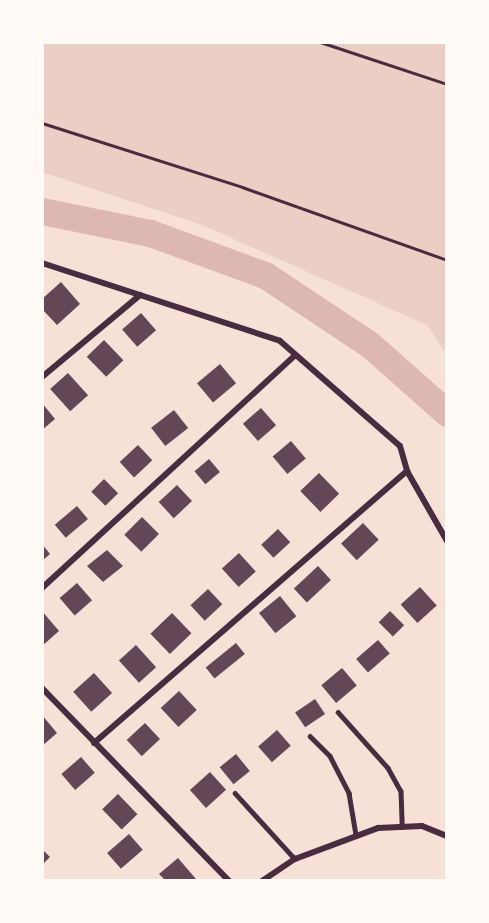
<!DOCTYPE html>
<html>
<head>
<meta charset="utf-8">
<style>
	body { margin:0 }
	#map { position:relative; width:489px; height:923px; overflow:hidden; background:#f7e1d7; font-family:"Open Sans",sans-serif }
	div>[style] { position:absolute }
	.green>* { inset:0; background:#ebcfc5 }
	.river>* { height:27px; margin:-13.5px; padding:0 13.5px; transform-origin:13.5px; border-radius:13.5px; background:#dcb8b0 }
	.building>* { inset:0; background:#644757; transform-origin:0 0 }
	.path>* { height:3px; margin:-1.5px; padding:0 1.5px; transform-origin:1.5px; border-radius:1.5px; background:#4a2c40 }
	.service>* { height:4.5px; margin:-2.25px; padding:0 2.25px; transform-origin:2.25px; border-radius:2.25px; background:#4a2c40 }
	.minor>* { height:6px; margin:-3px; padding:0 3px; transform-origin:3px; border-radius:3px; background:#4a2c40 }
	span { translate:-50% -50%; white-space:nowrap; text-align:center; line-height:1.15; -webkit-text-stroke:6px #fffaf5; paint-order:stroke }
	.frame { position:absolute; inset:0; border:44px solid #fffaf5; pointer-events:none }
</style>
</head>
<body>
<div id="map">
	<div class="green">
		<i style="clip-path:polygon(42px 42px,447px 42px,447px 355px,427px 325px,202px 225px,42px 172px)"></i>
	</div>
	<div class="river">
		<i style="left:42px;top:211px;width:110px;rotate:11.5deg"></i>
		<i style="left:150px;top:233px;width:122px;rotate:20.1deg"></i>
		<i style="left:265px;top:275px;width:125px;rotate:33.6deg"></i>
		<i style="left:369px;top:344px;width:104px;rotate:41.5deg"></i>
	</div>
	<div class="building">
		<i style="clip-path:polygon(61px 282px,80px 304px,57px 325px,42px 309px,42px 299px)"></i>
		<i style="left:141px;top:313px;width:23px;height:25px;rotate:49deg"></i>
		<i style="left:104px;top:340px;width:28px;height:24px;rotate:46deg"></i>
		<i style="left:220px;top:364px;width:25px;height:30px;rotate:50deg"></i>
		<i style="left:68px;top:373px;width:30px;height:24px;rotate:48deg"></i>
		<i style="clip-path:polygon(42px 403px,55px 419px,42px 430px)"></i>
		<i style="left:261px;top:408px;width:23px;height:24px;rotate:49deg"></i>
		<i style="left:174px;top:410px;width:23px;height:29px;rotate:52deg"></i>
		<i style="left:291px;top:441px;width:23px;height:24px;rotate:50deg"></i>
		<i style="left:138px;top:445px;width:21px;height:25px;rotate:47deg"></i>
		<i style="left:209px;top:459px;width:17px;height:19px;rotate:50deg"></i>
		<i style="left:319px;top:473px;width:29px;height:26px;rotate:46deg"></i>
		<i style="left:104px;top:479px;width:20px;height:18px;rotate:45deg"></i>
		<i style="left:177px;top:485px;width:22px;height:25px;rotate:47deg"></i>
		<i style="left:77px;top:506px;width:17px;height:29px;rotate:50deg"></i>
		<i style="left:142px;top:517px;width:24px;height:25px;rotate:45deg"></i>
		<i style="left:363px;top:523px;width:23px;height:30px;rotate:47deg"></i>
		<i style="left:278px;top:529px;width:18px;height:23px;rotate:47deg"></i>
		<i style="clip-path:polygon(42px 544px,50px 554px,42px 561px)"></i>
		<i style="clip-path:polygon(107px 550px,123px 566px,103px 582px,87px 566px)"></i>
		<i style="left:239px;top:553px;width:25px;height:23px;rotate:48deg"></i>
		<i style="left:318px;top:566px;width:19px;height:33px;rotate:47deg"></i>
		<i style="left:77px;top:583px;width:23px;height:23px;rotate:49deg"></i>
		<i style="left:420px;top:587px;width:25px;height:26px;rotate:48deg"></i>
		<i style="left:208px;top:589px;width:21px;height:24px;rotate:47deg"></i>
		<i style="left:280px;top:596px;width:26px;height:27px;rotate:51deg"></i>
		<i style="clip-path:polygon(42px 611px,59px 631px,42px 646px)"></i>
		<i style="left:390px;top:611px;width:20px;height:16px;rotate:45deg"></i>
		<i style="left:172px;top:613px;width:28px;height:30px;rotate:46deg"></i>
		<i style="left:378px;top:640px;width:18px;height:29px;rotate:49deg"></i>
		<i style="left:236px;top:643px;width:14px;height:39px;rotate:51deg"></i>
		<i style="left:136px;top:645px;width:30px;height:23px;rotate:48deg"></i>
		<i style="left:342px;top:668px;width:23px;height:27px;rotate:50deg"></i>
		<i style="left:94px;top:673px;width:27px;height:28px;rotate:48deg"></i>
		<i style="left:179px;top:691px;width:26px;height:25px;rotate:47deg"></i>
		<i style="left:315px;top:699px;width:18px;height:24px;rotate:56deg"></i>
		<i style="clip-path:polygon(42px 715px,57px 733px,42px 746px)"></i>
		<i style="left:145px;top:723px;width:22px;height:25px;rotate:47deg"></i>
		<i style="left:277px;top:730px;width:21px;height:25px;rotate:49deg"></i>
		<i style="left:236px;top:754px;width:22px;height:21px;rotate:51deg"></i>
		<i style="left:81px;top:757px;width:21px;height:26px;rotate:49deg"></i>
		<i style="left:210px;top:772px;width:24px;height:27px;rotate:48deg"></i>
		<i style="left:118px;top:794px;width:28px;height:22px;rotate:46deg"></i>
		<i style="left:129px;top:834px;width:21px;height:29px;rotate:49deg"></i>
		<i style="clip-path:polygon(42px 849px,50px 857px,42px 865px)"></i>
		<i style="clip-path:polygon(178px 858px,196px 879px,193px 881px,166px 881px,159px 874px)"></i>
	</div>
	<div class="path">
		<i style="left:320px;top:42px;width:134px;rotate:18.3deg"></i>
		<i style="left:42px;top:123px;width:210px;rotate:17.7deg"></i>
		<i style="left:242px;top:187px;width:218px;rotate:19.6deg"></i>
		<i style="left:447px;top:322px;width:11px;rotate:90deg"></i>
	</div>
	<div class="service">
		<i style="left:338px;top:712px;width:75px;rotate:48.2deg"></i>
		<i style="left:388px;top:768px;width:26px;rotate:61deg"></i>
		<i style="left:401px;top:791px;width:36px;rotate:88deg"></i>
		<i style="left:310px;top:736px;width:28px;rotate:45deg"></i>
		<i style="left:330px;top:756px;width:42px;rotate:62.8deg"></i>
		<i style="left:349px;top:793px;width:43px;rotate:80.5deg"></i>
		<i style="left:235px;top:793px;width:89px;rotate:47.7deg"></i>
	</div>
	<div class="minor">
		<i style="left:42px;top:263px;width:250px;rotate:18.1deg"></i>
		<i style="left:280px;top:341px;width:159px;rotate:41.2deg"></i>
		<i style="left:400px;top:446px;width:26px;rotate:74deg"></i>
		<i style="left:407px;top:471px;width:81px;rotate:60.3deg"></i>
		<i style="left:42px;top:377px;width:128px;rotate:-39.9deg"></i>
		<i style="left:42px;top:588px;width:344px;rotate:-42.6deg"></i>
		<i style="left:42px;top:688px;width:269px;rotate:45.9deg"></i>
		<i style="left:94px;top:743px;width:415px;rotate:-41deg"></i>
		<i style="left:262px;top:881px;width:40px;rotate:-34deg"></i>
		<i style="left:295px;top:859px;width:89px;rotate:-20.5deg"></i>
		<i style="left:378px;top:828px;width:44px;rotate:-2.6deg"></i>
		<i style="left:422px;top:826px;width:27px;rotate:22deg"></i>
	</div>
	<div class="frame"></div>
</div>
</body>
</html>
